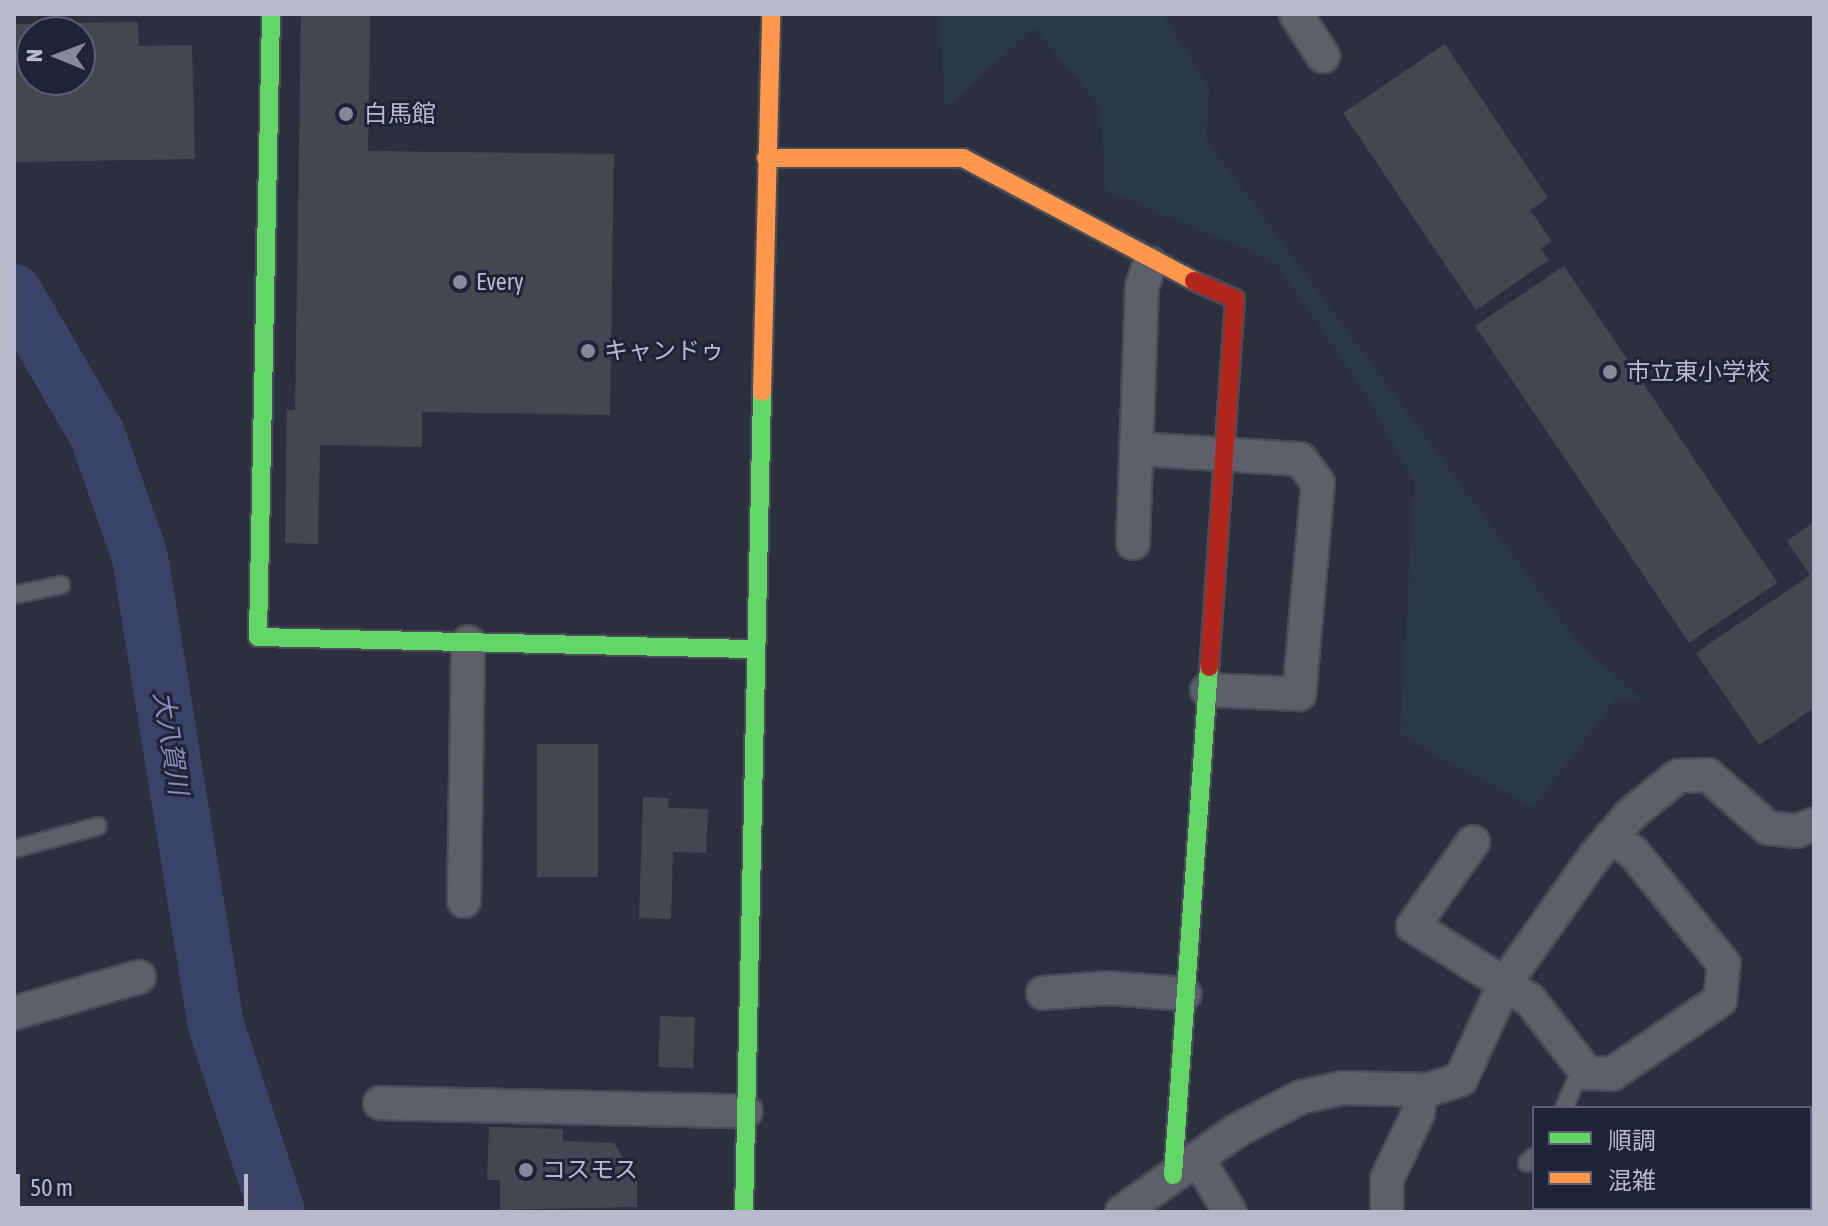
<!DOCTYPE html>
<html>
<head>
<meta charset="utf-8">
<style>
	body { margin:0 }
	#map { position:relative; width:1828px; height:1226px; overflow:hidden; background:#2c2f3d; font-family:"Asap Condensed","Noto Sans JP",sans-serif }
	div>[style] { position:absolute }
	.green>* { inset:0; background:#293843 }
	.river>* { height:56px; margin:-28px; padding:0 28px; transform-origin:28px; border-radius:28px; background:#3a4267 }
	.building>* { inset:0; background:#444752; transform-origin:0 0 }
	.roads { filter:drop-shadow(2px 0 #494b56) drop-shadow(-2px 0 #494b56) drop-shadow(0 2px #494b56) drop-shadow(0 -2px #494b56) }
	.lane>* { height:16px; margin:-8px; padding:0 8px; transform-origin:8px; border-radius:8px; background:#5d5f6a }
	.street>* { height:32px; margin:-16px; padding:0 16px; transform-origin:16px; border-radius:16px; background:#5d5f6a }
	.fast>* { height:18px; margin:-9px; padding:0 9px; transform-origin:9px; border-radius:9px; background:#63d668 }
	.slow>* { height:18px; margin:-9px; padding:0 9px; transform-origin:9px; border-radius:9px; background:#ff974d }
	.jam>* { height:18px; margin:-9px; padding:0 9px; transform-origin:9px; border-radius:9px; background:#b3261e }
	.dots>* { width:22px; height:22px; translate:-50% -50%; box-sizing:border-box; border:4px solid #1f2338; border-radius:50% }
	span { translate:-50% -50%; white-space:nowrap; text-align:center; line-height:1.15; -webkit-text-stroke:6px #1f2338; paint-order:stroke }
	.poi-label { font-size:24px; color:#b8bacc }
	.left { translate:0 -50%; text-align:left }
	.water-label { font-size:26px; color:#858fb8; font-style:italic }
	.frame { position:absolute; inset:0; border:16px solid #b8bacc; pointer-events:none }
	.legend { position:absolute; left:1532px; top:1106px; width:280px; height:104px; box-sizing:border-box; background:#1f2338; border:2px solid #5c5f73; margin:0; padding:10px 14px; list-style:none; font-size:24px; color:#b8bacc }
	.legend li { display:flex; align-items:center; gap:16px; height:40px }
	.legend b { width:40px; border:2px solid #5c5f73 }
	.north { position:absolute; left:16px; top:16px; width:80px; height:80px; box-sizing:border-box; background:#1f2338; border:2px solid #5c5f73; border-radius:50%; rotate:271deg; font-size:22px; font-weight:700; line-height:32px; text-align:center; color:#b8bacc }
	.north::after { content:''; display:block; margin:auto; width:28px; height:36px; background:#87899a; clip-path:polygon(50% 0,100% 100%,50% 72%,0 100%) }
	.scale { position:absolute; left:16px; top:1174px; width:232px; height:36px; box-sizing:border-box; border:4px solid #b8bacc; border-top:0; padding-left:10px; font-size:24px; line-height:28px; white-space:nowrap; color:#b8bacc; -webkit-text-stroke:6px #1f2338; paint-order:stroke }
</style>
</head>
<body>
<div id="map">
	<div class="green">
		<i style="clip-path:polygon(939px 14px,1163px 14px,1210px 89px,1206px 139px,1577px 642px,1644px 701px,1616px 699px,1533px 808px,1400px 735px,1414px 484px,1372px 404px,1275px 262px,1105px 190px,1100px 107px,1034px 28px,945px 109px)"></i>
	</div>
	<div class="river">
		<i style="left:14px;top:292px;width:164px;rotate:59.7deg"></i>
		<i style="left:97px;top:434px;width:130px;rotate:70.7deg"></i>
		<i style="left:140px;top:557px;width:471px;rotate:80.8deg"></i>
		<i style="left:215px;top:1022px;width:200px;rotate:71.9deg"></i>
	</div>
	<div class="building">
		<i style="clip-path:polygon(301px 14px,370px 14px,368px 151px,614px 154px,610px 415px,422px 412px,422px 447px,320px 445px,318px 544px,285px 543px,287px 410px,295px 410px)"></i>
		<i style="clip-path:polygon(evenodd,138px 22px,139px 46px,192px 45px,195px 159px,14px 162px,14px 24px,138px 22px,32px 32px,80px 32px,80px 80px,32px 80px,32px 32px)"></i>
		<i style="clip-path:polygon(1445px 44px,1548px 198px,1530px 210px,1552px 241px,1541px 248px,1549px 260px,1476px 310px,1343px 113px)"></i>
		<i style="left:1564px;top:266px;width:382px;height:107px;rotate:56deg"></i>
		<i style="clip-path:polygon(1814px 522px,1814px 708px,1759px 745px,1696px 653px,1810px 575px,1787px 541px)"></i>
		<i style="left:537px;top:744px;width:61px;height:133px"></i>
		<i style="clip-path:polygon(643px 797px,669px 798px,668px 808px,708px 809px,706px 853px,673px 852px,671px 919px,639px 918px)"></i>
		<i style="left:660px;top:1016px;width:35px;height:51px;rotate:2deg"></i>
		<i style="clip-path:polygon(489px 1127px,563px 1129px,563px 1141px,614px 1143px,637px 1182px,637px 1207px,500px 1210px,500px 1180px,487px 1180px)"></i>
	</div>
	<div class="roads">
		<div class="lane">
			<i style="left:14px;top:595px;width:48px;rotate:-12deg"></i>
			<i style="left:14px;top:849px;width:87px;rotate:-15.3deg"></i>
			<i style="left:1564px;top:1108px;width:45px;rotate:-66.3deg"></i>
			<i style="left:1527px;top:1163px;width:9px;rotate:-41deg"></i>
		</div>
		<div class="street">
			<i style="left:1296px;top:14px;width:50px;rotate:57.3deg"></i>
			<i style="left:1137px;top:449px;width:163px;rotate:3.5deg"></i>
			<i style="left:1300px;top:459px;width:30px;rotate:53deg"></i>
			<i style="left:1318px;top:483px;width:212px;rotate:95.1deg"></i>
			<i style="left:1299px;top:694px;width:92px;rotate:-177.5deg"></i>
			<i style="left:1133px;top:543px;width:256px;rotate:-88deg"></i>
			<i style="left:1142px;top:287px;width:25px;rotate:-72deg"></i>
			<i style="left:1473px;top:842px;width:103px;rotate:125.5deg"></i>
			<i style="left:1413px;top:926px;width:138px;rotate:32.3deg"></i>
			<i style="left:1530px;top:1000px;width:93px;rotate:52deg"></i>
			<i style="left:1587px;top:1073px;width:25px;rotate:2deg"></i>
			<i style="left:1612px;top:1074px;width:131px;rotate:-34.4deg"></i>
			<i style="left:1720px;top:1000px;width:36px;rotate:-84deg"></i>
			<i style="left:1724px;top:964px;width:144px;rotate:-129.1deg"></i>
			<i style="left:1633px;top:852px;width:27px;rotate:-146deg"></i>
			<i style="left:464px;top:901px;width:259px;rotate:-89.1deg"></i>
			<i style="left:1043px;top:993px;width:65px;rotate:-4.4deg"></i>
			<i style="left:1108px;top:988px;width:77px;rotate:4.5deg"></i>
			<i style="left:14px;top:1013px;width:130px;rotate:-16.1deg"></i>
			<i style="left:380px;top:1103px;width:366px;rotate:1.3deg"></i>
			<i style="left:1197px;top:1158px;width:63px;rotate:58.6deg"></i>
			<i style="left:1122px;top:1212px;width:140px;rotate:-35.4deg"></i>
			<i style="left:1236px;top:1131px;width:73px;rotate:-27.6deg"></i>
			<i style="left:1301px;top:1097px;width:43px;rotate:-12.1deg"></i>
			<i style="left:1343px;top:1088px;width:85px;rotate:1.3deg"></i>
			<i style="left:1428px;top:1090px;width:35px;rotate:-18deg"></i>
			<i style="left:1461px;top:1079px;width:106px;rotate:-65.4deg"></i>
			<i style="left:1505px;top:983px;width:156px;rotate:-54.7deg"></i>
			<i style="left:1595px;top:856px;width:55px;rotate:-49.4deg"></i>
			<i style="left:1631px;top:814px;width:60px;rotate:-39deg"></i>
			<i style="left:1678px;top:776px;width:30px;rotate:-2deg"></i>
			<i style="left:1708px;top:775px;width:80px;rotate:41.5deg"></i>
			<i style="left:1768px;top:828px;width:29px;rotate:6deg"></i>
			<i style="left:1797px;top:831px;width:18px;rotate:-22deg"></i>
			<i style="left:1387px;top:1212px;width:33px;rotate:-90deg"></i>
			<i style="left:1387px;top:1179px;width:73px;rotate:-64.8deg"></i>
			<i style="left:1418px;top:1113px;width:23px;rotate:-83deg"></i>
		</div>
		<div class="fast">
			<i style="left:271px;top:14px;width:623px;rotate:91.2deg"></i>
			<i style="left:258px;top:637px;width:498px;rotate:1.4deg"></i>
			<i style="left:1173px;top:1175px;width:509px;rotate:-85.95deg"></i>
			<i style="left:744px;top:1212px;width:820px;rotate:-88.74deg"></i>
		</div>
		<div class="slow">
			<i style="left:766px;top:158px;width:197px"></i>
			<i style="left:963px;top:158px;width:262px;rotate:28deg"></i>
			<i style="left:762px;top:392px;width:378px;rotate:-88.6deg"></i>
		</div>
		<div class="jam">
			<i style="left:1194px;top:281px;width:45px;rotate:23.7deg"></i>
			<i style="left:1235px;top:299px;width:369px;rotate:94deg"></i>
		</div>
	</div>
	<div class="dots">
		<i style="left:346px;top:114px;background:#87899a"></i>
		<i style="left:460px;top:282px;background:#87899a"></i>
		<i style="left:588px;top:351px;background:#87899a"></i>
		<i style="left:1610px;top:372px;background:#87899a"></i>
		<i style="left:526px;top:1170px;background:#87899a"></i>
	</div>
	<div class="poi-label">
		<span class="left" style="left:364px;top:114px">白馬館</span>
		<span class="left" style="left:476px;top:282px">Every</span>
		<span class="left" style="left:604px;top:351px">キャンドゥ</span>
		<span class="left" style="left:1626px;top:372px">市立東小学校</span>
		<span class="left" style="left:542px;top:1170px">コスモス</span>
	</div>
	<div class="water-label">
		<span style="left:170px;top:743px;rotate:81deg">大八賀川</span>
	</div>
	<div class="frame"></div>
	<ul class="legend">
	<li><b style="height:10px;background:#63d668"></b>順調</li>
	<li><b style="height:10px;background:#ff974d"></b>混雑</li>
	</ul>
	<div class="north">N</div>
	<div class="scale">50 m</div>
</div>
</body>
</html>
